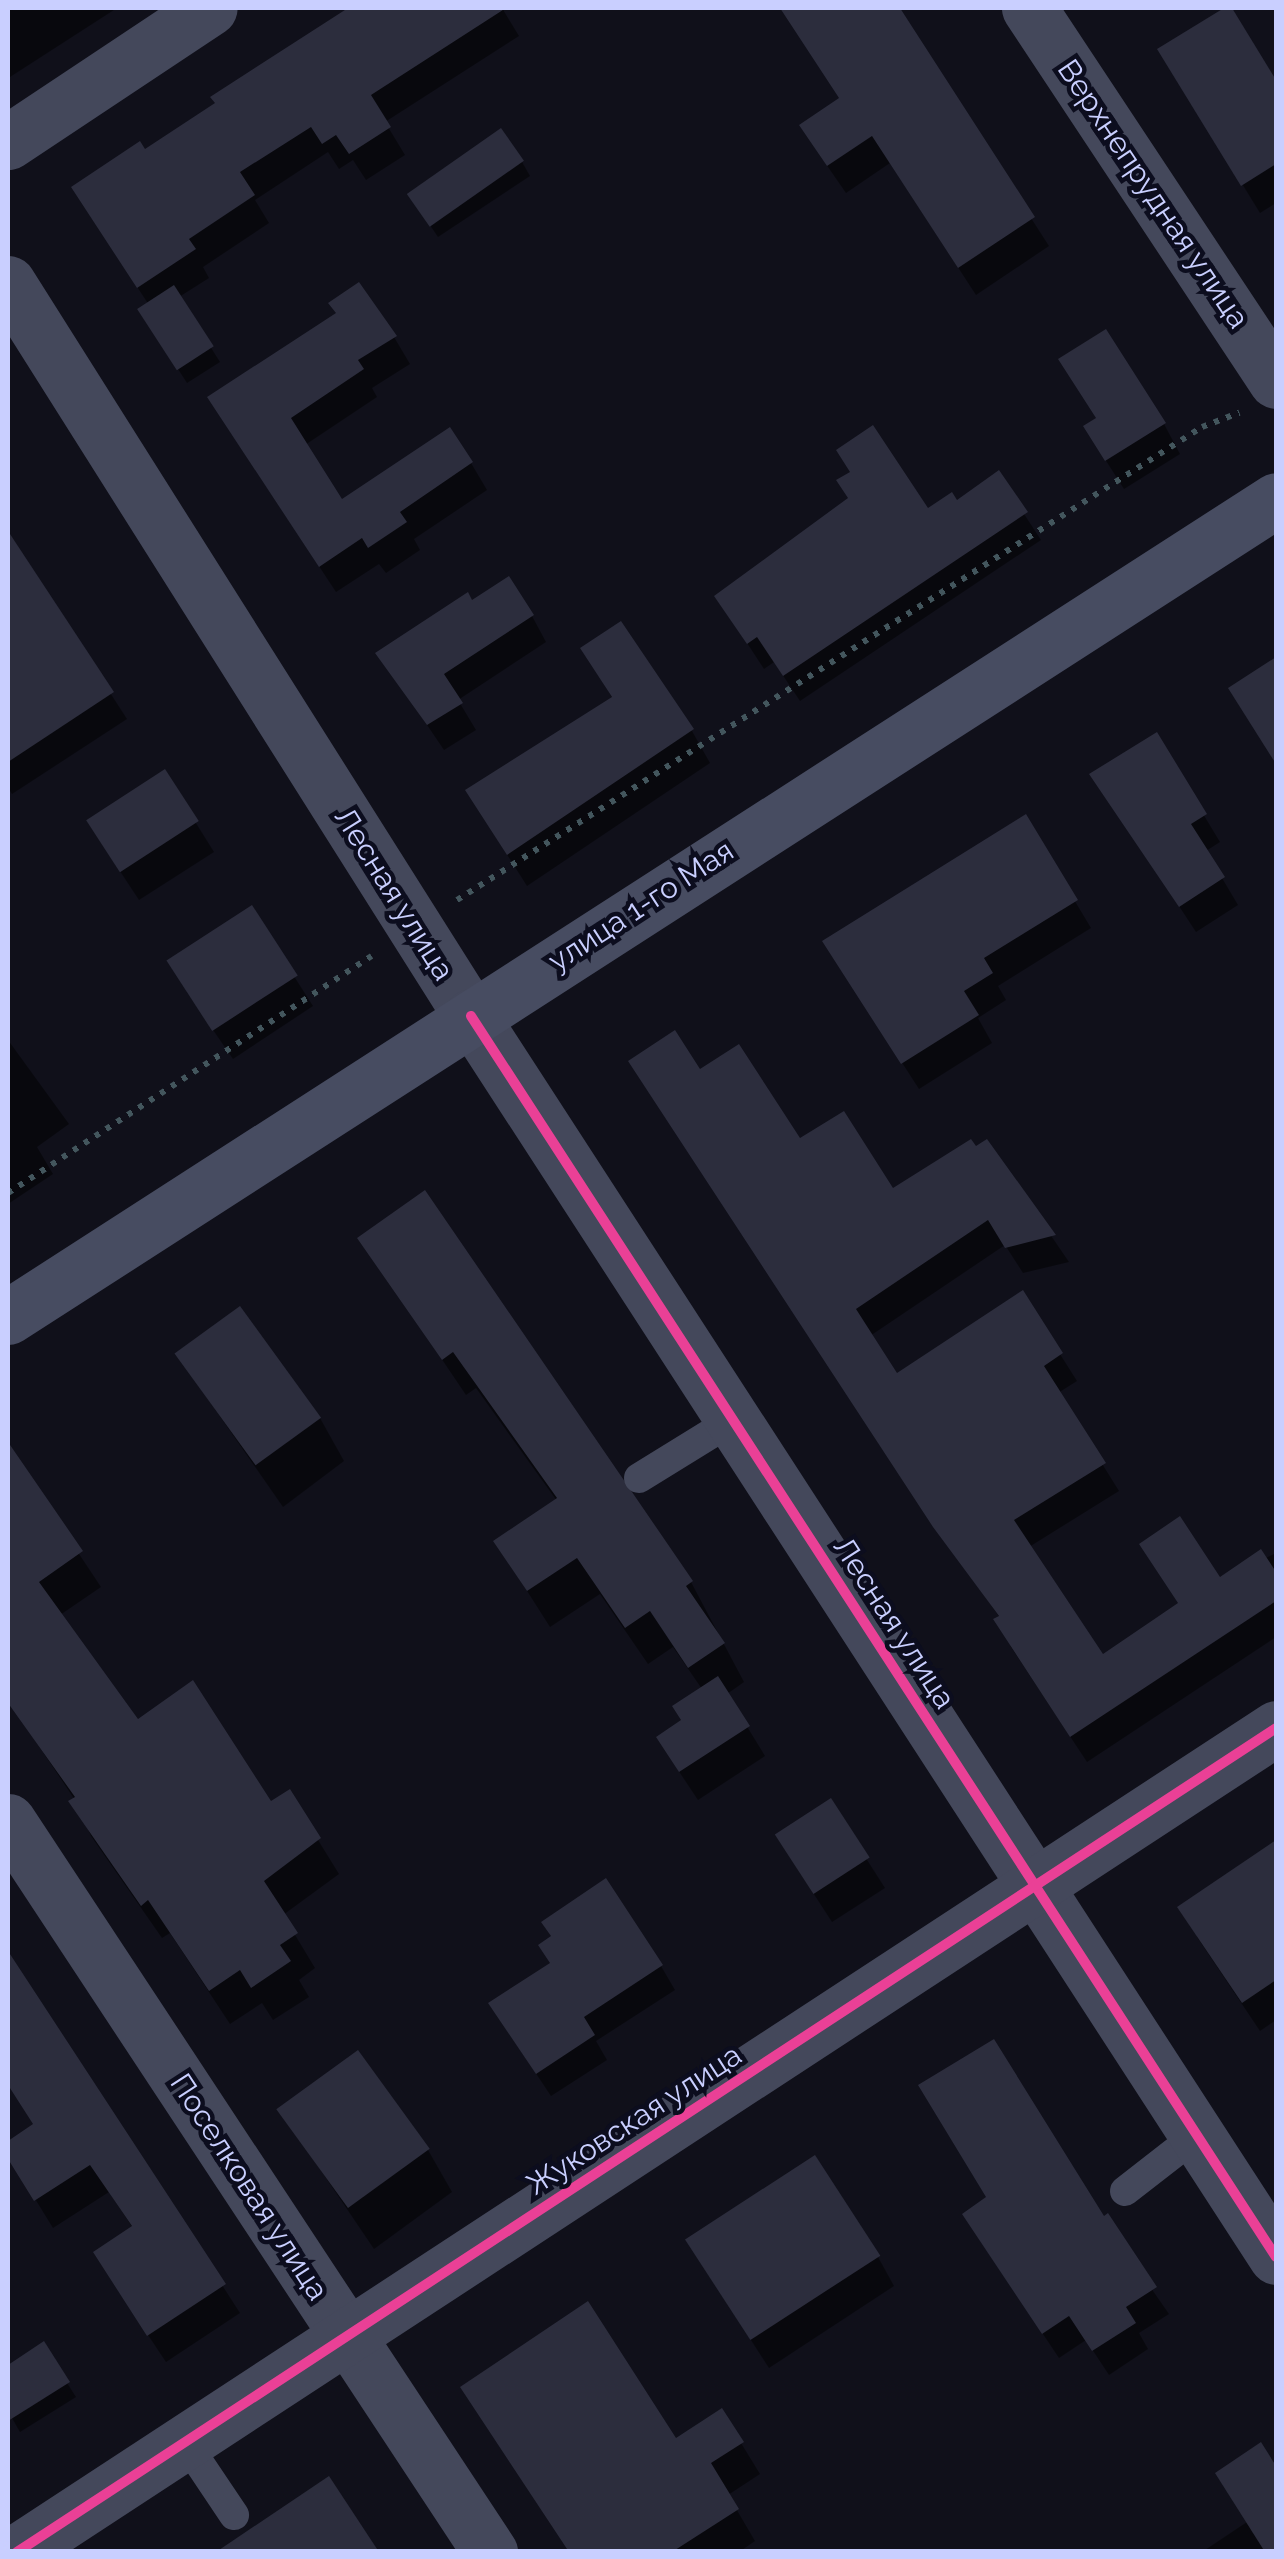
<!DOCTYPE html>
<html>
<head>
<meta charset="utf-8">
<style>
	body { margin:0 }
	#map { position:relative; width:1284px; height:2559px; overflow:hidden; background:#10101a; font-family:Raleway,sans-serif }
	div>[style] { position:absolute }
	.shadow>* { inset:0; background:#0007 }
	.building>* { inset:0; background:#2c2d3d; transform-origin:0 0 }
	.path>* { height:6px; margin-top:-3px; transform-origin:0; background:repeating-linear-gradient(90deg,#43565d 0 5px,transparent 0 13px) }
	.service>* { height:30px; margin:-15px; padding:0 15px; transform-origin:15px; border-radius:15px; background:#44485b }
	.minor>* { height:55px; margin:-27.5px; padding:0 27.5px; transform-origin:27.5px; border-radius:27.5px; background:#44485b }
	.secondary>* { height:55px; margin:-27.5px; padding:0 27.5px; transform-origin:27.5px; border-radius:27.5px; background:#474c61 }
	.cycleway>* { height:10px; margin:-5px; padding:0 5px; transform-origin:5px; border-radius:5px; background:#ea4096 }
	span { translate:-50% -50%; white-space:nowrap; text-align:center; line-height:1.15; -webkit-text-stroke:9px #0c0d1e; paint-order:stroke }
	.street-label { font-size:30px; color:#c9cfff }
	.frame { position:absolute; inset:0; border:10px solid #c9cfff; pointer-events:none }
</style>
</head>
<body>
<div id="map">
	<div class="shadow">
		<i style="clip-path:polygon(8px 8px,117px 8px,10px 77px)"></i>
		<i style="clip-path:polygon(352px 8px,502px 8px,519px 36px,385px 122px,405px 155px,366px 180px,353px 160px,339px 169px,328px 152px,255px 200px,269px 223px,203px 267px,209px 278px,179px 297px,220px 362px,187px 383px,149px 324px,149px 305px,90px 215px,145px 152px,218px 104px,214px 97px)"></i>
		<i style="clip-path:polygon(783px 8px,896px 8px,1049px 246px,976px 295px,890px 163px,846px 193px,819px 154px,841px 100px)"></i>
		<i style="clip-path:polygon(1229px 8px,1276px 85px,1276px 203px,1260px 213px,1160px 50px)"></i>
		<i style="clip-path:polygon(522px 162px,530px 176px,438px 237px,417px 206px)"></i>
		<i style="clip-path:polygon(394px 337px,410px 364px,372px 388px,377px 397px,305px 445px,342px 502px,471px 463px,487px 490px,414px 539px,420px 550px,386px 573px,379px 564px,336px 592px,226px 425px)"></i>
		<i style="clip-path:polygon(1164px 424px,1180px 454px,1124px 489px,1103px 456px)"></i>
		<i style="clip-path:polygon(852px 473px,928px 511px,957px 503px,998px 474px,1041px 540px,800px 701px,774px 662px,764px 669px,717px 597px,851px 500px)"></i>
		<i style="clip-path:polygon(8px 535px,127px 719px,12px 794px,8px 788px)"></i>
		<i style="clip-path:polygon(472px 603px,532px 616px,546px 642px,458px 700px,476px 730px,444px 750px,379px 654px)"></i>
		<i style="clip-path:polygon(583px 649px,692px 731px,710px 763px,527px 886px,487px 823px,613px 699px)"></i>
		<i style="clip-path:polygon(1276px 660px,1276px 762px,1232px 689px)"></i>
		<i style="clip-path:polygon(1156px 736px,1220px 842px,1206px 851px,1238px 905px,1196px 932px,1093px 775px)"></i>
		<i style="clip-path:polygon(164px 772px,214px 852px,139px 900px,106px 850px)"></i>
		<i style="clip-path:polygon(1025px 818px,1091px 928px,998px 986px,1006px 1000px,978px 1018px,992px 1043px,919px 1089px,841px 968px)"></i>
		<i style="clip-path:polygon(251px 909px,313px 1006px,233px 1059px,187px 992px)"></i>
		<i style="clip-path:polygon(8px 1040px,69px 1124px,37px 1147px,53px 1174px,8px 1204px)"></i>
		<i style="clip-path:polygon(699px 1073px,799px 1142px,892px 1191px,987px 1142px,1069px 1262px,1023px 1273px,1005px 1245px,870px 1336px,896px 1377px,1022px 1294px,1077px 1381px,1058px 1393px,1119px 1491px,1029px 1547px,1102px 1658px,1220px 1580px,1276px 1553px,1276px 1637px,1087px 1762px,1011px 1647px,1000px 1618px,879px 1444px)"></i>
		<i style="clip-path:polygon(360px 1238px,691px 1582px,744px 1682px,727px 1694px,765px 1756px,698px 1800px,676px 1767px,684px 1722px,702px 1689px,673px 1647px,648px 1664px,600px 1594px,550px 1627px,496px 1542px,557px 1501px,476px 1388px,466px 1395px)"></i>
		<i style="clip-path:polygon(178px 1356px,320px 1418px,344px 1461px,283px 1507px)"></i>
		<i style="clip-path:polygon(14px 1456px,101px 1587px,60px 1615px,137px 1722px,271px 1804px,289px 1793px,339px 1874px,283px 1915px,315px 1968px,299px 1980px,309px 1997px,273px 2020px,262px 2003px,230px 2024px,170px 1933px,162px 1938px,91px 1836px,75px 1800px,8px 1700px,8px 1460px)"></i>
		<i style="clip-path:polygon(830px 1802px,885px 1888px,832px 1922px,795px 1865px)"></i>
		<i style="clip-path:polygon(1265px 1851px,1276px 1869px,1276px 2020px,1260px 2031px,1197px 1937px)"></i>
		<i style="clip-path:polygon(8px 1952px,240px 2313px,166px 2362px,112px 2281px,133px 2228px,109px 2192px,53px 2228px,8px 2155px,8px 2144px,35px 2126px,8px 2084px)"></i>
		<i style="clip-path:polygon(661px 1966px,675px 1990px,596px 2041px,607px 2060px,551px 2096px,505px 2027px)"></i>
		<i style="clip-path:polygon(280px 2110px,428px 2150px,452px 2192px,374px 2249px)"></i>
		<i style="clip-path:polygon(1103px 2219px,1169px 2314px,1139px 2333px,1148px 2349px,1109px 2375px,1086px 2340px,1059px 2358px,980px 2240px)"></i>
		<i style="clip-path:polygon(878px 2257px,894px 2286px,769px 2368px,705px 2269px)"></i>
		<i style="clip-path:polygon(46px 2350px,76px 2397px,20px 2432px,8px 2411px,8px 2372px)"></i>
		<i style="clip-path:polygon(722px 2412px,760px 2474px,728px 2495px,755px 2541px,739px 2552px,569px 2552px,675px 2442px)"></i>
		<i style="clip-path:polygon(1261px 2446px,1276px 2470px,1276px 2552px,1202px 2552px,1247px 2522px)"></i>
	</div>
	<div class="building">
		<i style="clip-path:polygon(348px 8px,506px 8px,371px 95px,391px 127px,349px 154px,336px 135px,322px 144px,311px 127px,240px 172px,255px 195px,189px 239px,196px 249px,137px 288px,71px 187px,140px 141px,145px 149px,215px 103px,210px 97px)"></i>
		<i style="clip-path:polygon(780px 8px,900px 8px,1035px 217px,958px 268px,872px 136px,827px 166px,799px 125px,839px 98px)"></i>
		<i style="clip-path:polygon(1224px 8px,1232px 8px,1276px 80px,1276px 164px,1241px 186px,1157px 49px)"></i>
		<i style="left:501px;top:128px;width:40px;height:115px;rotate:55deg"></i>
		<i style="clip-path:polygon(359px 282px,397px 336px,358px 360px,364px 369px,291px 418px,342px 499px,450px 427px,473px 462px,400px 512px,407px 522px,368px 548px,362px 538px,319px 567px,207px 397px,336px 313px,328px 303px)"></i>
		<i style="left:174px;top:285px;width:73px;height:44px;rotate:57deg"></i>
		<i style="clip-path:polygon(1106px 329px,1166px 423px,1105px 461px,1083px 426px,1096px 418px,1058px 359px)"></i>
		<i style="clip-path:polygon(873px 425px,928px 508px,952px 492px,957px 500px,999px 470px,1028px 512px,783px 676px,757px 637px,747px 644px,714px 596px,848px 498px,836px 480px,850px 472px,836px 450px)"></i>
		<i style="clip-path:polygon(8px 531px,114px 692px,8px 762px)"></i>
		<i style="clip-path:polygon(509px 576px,534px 615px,444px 674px,463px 703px,427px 725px,375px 653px,468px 592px,472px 600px)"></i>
		<i style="clip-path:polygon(621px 621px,694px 729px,507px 855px,465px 790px,612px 697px,580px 648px)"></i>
		<i style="clip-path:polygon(1276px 657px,1276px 764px,1228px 688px)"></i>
		<i style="clip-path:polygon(1157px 732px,1207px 814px,1191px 824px,1225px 877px,1179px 907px,1089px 774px)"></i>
		<i style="left:165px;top:769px;width:62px;height:94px;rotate:57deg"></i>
		<i style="clip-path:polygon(1026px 814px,1078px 900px,984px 958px,993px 973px,964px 991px,979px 1015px,901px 1064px,822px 941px)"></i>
		<i style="left:252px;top:905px;width:84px;height:102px;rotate:57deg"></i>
		<i style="clip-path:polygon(675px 1030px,700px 1069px,739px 1044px,800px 1138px,844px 1111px,893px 1188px,971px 1139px,976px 1146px,987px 1139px,1056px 1235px,1005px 1248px,988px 1220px,856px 1309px,897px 1373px,1023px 1290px,1063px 1353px,1044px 1366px,1106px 1463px,1014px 1520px,1103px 1654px,1178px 1603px,1139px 1544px,1180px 1516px,1220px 1577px,1261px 1549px,1276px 1572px,1276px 1601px,1070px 1737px,993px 1619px,999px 1616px,933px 1527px,628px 1061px)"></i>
		<i style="clip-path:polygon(425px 1190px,693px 1581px,686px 1586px,725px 1643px,688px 1668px,650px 1611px,625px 1628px,577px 1558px,527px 1591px,493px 1541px,557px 1498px,453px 1352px,442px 1360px,357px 1238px)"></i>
		<i style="left:240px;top:1306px;width:138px;height:81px;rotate:54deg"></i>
		<i style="clip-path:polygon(8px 1442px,83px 1551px,39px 1582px,138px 1719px,193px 1680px,271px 1801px,290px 1789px,321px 1838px,264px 1881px,298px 1933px,280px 1945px,291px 1961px,251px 1988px,240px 1970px,209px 1991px,148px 1900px,141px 1906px,68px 1801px,75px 1797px,8px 1703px)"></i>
		<i style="clip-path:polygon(718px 1676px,750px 1726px,679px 1772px,656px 1737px,681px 1720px,672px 1706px)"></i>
		<i style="left:831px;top:1798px;width:71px;height:67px;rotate:57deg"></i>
		<i style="clip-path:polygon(1276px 1840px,1276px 1980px,1242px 2003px,1177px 1907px)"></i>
		<i style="clip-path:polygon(606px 1878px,663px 1965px,584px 2017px,595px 2035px,536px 2074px,488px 2003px,550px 1963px,538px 1945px,551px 1936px,541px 1922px)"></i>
		<i style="clip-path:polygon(8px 1951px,226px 2284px,147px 2336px,93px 2252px,132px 2226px,90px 2165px,34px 2201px,8px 2159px,8px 2141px,33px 2124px,8px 2085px)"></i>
		<i style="clip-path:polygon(994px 2039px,1104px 2216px,1108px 2213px,1157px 2287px,1126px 2307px,1136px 2323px,1092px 2351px,1069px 2316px,1042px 2334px,962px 2214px,986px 2197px,918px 2085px)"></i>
		<i style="left:358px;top:2050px;width:122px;height:101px;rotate:54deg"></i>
		<i style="left:815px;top:2155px;width:120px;height:155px;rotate:57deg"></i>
		<i style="clip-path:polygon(588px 2301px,676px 2438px,722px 2408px,744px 2442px,711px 2463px,739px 2509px,672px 2552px,569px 2552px,460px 2387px)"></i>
		<i style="clip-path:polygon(44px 2341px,70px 2382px,8px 2421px,8px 2365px)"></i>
		<i style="clip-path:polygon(1261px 2442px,1276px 2466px,1276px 2552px,1265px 2552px,1215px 2473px)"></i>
		<i style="clip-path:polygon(329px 2476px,379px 2552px,216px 2552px)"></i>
	</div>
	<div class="path">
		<i style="left:457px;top:900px;width:882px;rotate:-32.41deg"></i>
		<i style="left:1202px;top:427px;width:40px;rotate:-21deg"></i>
		<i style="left:8px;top:1193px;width:434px;rotate:-33.1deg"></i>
	</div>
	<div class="service">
		<i style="left:639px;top:1478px;width:110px;rotate:-31.7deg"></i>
		<i style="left:1125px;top:2191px;width:91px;rotate:-37.9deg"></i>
		<i style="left:185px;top:2442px;width:88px;rotate:56.1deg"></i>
	</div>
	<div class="minor">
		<i style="left:1029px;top:8px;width:447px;rotate:56.5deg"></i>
		<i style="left:8px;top:142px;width:242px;rotate:-33.6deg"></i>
		<i style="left:8px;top:283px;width:867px;rotate:57.72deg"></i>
		<i style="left:471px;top:1016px;width:1479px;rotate:57.03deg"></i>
		<i style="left:8px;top:1821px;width:876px;rotate:56.6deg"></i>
		<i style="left:17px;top:2552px;width:1505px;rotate:-33.2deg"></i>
	</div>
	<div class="secondary">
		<i style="left:8px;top:1317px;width:1508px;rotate:-32.79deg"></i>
	</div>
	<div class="cycleway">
		<i style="left:471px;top:1016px;width:1479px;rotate:57.03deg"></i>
		<i style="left:17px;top:2552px;width:1505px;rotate:-33.2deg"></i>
	</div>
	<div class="street-label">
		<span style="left:1153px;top:194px;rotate:56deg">Верхнепрудная улица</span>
		<span style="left:394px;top:894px;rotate:58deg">Лесная улица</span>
		<span style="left:641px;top:906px;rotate:-33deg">улица 1-го Мая</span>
		<span style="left:894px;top:1623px;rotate:57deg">Лесная улица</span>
		<span style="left:634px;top:2120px;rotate:-33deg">Жуковская улица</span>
		<span style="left:249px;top:2187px;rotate:57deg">Поселковая улица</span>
	</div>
	<div class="frame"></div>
</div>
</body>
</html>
